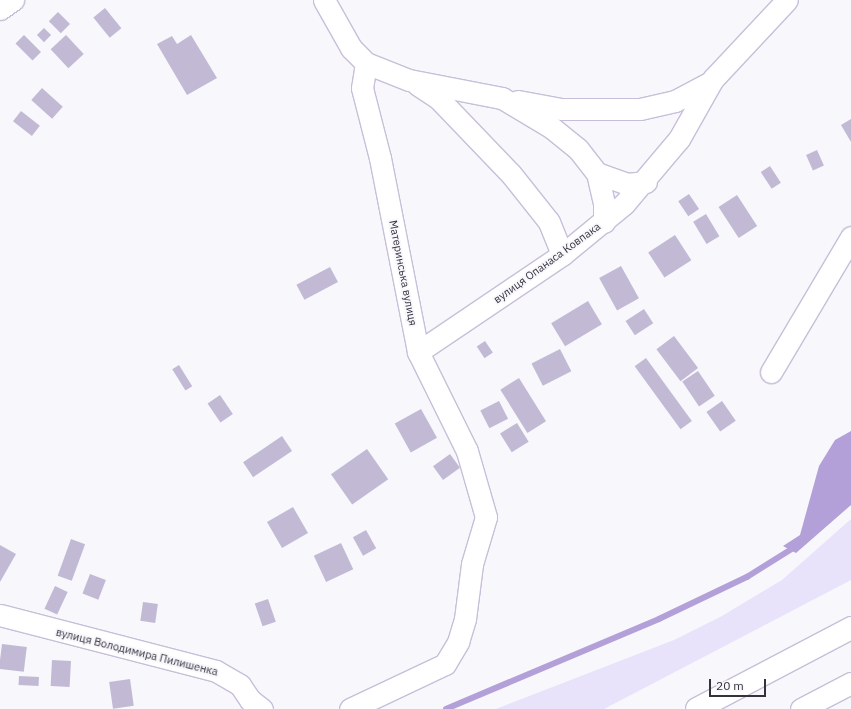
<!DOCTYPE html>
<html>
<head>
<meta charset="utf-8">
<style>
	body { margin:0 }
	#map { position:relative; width:851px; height:709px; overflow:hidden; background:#f8f7fc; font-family:"IBM Plex Sans",sans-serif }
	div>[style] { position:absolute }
	.green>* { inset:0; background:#e9e2fb }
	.water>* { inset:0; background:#b3a0d9 }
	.stream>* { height:5.5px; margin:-2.75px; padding:0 2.75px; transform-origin:2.75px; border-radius:2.75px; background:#b3a0d9 }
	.building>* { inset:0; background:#c2bad5; transform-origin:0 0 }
	.roads { filter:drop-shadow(1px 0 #c7bfd9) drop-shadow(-1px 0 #c7bfd9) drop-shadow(0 1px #c7bfd9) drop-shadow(0 -1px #c7bfd9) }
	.minor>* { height:21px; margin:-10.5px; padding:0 10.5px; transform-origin:10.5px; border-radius:10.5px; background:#fff }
	.major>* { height:22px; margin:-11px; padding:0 11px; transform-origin:11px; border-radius:11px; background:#fff }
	span { translate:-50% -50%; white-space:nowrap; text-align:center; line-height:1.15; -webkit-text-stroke:3.5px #f8f7fc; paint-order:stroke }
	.street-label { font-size:11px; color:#35323c }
	.scale { position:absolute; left:709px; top:679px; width:57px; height:18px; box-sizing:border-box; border:2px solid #35323c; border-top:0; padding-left:5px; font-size:12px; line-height:14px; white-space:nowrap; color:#35323c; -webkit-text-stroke:3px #f8f7fc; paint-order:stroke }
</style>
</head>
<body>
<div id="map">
	<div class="green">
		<i style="clip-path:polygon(851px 519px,851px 580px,604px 709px,496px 709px,674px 640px,722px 616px,782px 580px)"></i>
	</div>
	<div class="water">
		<i style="clip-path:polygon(851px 431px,851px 505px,796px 553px,783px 546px,800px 535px,819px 466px,835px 440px)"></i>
	</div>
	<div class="stream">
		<i style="left:446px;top:709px;width:231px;rotate:-22.9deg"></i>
		<i style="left:659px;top:619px;width:98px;rotate:-25.5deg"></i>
		<i style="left:747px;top:577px;width:57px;rotate:-32deg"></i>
	</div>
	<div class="building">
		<i style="left:105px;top:8px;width:26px;height:15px;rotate:51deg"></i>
		<i style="left:58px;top:12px;width:17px;height:13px;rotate:45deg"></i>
		<i style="left:44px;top:28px;width:10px;height:10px;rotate:45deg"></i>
		<i style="left:24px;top:35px;width:24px;height:12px;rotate:45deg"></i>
		<i style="left:66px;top:35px;width:26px;height:21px;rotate:47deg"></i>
		<i style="clip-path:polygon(191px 35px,217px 78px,187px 95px,157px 44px,172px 36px,177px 44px)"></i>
		<i style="left:42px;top:88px;width:28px;height:16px;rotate:42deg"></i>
		<i style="left:21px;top:111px;width:24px;height:13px;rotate:38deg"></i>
		<i style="clip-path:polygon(851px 119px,851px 142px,841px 125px)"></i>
		<i style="left:817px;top:150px;width:17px;height:12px;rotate:66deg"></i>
		<i style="left:770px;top:166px;width:20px;height:11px;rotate:57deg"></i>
		<i style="left:689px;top:194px;width:18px;height:13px;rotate:56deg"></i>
		<i style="left:737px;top:195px;width:37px;height:22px;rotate:57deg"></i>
		<i style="left:706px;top:214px;width:26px;height:15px;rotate:59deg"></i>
		<i style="left:675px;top:235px;width:30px;height:32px;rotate:57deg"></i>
		<i style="left:621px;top:266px;width:37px;height:25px;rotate:61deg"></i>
		<i style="left:330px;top:267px;width:17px;height:38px;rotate:62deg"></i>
		<i style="left:588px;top:301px;width:27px;height:43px;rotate:59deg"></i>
		<i style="left:644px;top:309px;width:17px;height:22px;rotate:57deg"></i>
		<i style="left:674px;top:336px;width:40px;height:22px;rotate:53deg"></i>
		<i style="left:485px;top:341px;width:14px;height:10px;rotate:56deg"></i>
		<i style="left:560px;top:349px;width:25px;height:32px;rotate:63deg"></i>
		<i style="left:646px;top:358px;width:78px;height:14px;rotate:54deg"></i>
		<i style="left:179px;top:365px;width:25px;height:8px;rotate:58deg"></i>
		<i style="left:698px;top:371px;width:30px;height:19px;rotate:56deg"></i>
		<i style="left:519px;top:378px;width:51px;height:22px;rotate:58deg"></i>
		<i style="left:220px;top:395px;width:23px;height:15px;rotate:56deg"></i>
		<i style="left:499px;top:401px;width:20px;height:21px;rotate:63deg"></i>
		<i style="left:722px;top:401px;width:24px;height:19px;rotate:55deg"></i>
		<i style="left:421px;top:409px;width:33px;height:30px;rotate:61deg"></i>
		<i style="left:517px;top:423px;width:22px;height:20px;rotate:58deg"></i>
		<i style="left:282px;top:436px;width:18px;height:47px;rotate:56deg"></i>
		<i style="left:367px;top:449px;width:37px;height:44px;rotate:55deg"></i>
		<i style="left:450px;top:454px;width:17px;height:21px;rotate:54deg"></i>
		<i style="left:293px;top:507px;width:30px;height:30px;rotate:60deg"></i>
		<i style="left:366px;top:530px;width:21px;height:15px;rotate:61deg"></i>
		<i style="left:71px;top:539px;width:15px;height:39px;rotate:20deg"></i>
		<i style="left:341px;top:543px;width:29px;height:30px;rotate:65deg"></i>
		<i style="clip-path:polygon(0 545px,16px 554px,0 582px)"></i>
		<i style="left:90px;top:574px;width:17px;height:21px;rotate:21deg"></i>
		<i style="left:55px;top:586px;width:14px;height:25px;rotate:25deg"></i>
		<i style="left:268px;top:599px;width:24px;height:14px;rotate:71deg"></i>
		<i style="left:143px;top:602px;width:15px;height:19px;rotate:8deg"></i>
		<i style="left:2px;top:644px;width:25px;height:25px;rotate:7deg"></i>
		<i style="left:52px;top:660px;width:19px;height:26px;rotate:3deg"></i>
		<i style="left:19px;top:676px;width:20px;height:9px;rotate:3deg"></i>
		<i style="left:130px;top:679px;width:27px;height:21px;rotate:82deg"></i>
	</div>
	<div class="roads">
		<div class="minor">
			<i style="left:324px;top:0;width:55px;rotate:60.6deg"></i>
			<i style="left:351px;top:48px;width:21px;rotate:45deg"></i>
			<i style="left:366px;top:63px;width:25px;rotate:99deg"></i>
			<i style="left:362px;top:88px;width:72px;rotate:75.6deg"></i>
			<i style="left:380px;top:158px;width:198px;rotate:78.9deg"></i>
			<i style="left:0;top:9px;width:16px;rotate:-35deg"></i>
			<i style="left:366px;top:63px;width:46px;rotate:21.6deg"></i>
			<i style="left:409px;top:80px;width:95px;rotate:11deg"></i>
			<i style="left:502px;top:98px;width:58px;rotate:31deg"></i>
			<i style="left:552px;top:128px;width:33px;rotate:39deg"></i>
			<i style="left:578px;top:149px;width:31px;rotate:52deg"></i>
			<i style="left:597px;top:173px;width:31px;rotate:77deg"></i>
			<i style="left:604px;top:203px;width:19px;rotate:90deg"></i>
			<i style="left:418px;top:85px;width:24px;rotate:33deg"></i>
			<i style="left:438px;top:98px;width:105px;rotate:46.2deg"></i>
			<i style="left:511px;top:174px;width:61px;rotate:51.6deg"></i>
			<i style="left:549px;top:222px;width:35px;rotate:68deg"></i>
			<i style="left:518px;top:101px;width:44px;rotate:10.5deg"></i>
			<i style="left:561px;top:109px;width:79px"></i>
			<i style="left:640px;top:109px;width:36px;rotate:-13deg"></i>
			<i style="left:675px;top:101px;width:40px;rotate:-28deg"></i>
			<i style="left:597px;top:173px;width:32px;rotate:20deg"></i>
			<i style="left:627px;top:184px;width:19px;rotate:-6deg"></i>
			<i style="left:771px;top:372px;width:157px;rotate:-59.3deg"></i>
			<i style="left:0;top:615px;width:223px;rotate:14.5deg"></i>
			<i style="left:216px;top:671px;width:28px;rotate:30deg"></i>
			<i style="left:240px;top:685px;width:18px;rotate:56deg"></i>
			<i style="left:250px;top:700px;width:15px;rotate:37deg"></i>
			<i style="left:350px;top:709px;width:105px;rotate:-25.3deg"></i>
			<i style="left:445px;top:664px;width:26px;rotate:-59deg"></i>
			<i style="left:458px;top:642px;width:24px;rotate:-73deg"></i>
			<i style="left:465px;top:619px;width:55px;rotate:-82.7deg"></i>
			<i style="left:472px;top:564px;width:49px;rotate:-73.4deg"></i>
			<i style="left:486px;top:517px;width:69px;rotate:-106.1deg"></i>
			<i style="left:467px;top:451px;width:110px;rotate:-116.3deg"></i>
			<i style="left:418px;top:352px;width:174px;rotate:-34deg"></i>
			<i style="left:562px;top:255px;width:80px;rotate:-39.4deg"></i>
			<i style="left:624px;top:204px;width:85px;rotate:-49.8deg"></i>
			<i style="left:679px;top:139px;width:69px;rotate:-60.5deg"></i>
			<i style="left:713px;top:79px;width:108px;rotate:-46.9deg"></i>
			<i style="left:801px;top:709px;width:56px;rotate:-27.5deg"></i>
		</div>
		<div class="major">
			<i style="left:697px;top:709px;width:174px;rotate:-27.7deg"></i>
		</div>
	</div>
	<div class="street-label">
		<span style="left:547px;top:263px;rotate:-36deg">вулиця Опанаса Ковпака</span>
		<span style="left:403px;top:273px;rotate:79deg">Материнська вулиця</span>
		<span style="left:137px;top:652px;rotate:14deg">вулиця Володимира Пилишенка</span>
	</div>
	<div class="scale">20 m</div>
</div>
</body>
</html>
